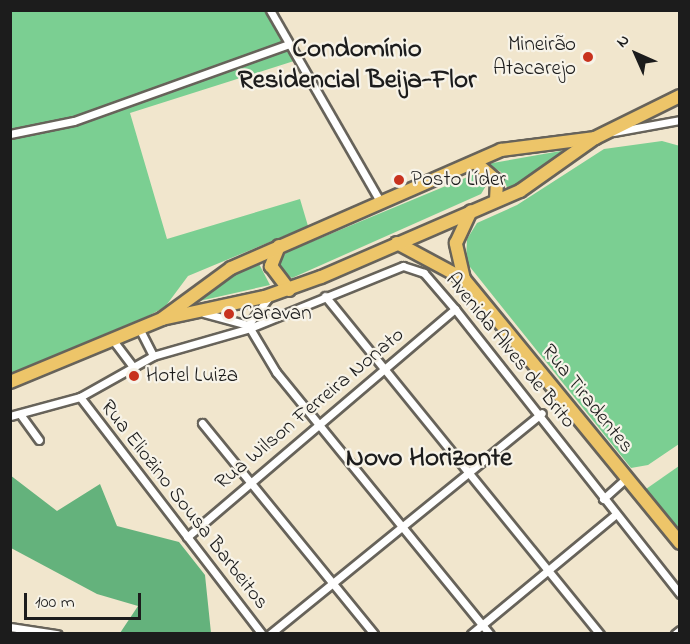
<!DOCTYPE html>
<html>
<head>
<meta charset="utf-8">
<style>
	body { margin:0 }
	#map { position:relative; width:690px; height:644px; overflow:hidden; background:#f1e6cd; font-family:"Indie Flower",sans-serif }
	div>[style] { position:absolute }
	.green>* { inset:0; background:#7bcf92 }
	.forest>* { inset:0; background:#64b27c }
	.roads { filter:drop-shadow(2px 0 #67635a) drop-shadow(-2px 0 #67635a) drop-shadow(0 2px #67635a) drop-shadow(0 -2px #67635a) }
	.street>* { height:7px; margin:-3.5px; padding:0 3.5px; transform-origin:3.5px; border-radius:3.5px; background:#fff }
	.primary>* { height:12px; margin:-6px; padding:0 6px; transform-origin:6px; border-radius:6px; background:#edc569 }
	.dots>* { width:16px; height:16px; translate:-50% -50%; box-sizing:border-box; border:3px solid #f7f3e8; border-radius:50% }
	span { translate:-50% -50%; white-space:nowrap; text-align:center; line-height:1.15; -webkit-text-stroke:4.5px #f7f3e8; paint-order:stroke }
	.poi-label { font-size:21px; color:#1c1c1c }
	.right { translate:-100% -50%; text-align:right }
	.left { translate:0 -50%; text-align:left }
	.street-label { font-size:21px; color:#1c1c1c }
	.district-label { font-size:27px; color:#1c1c1c; font-weight:700 }
	.frame { position:absolute; inset:0; border:12px solid #1c1c1c; pointer-events:none }
	.north { position:absolute; left:606px; top:24px; width:60px; height:60px; -webkit-text-stroke:4px #f7f3e8; paint-order:stroke; rotate:315deg; font-size:16px; font-weight:700; line-height:24px; text-align:center; color:#1c1c1c }
	.north::after { content:''; display:block; margin:auto; width:21px; height:27px; background:#1c1c1c; clip-path:polygon(50% 0,100% 100%,50% 72%,0 100%) }
	.scale { position:absolute; left:24px; top:593px; width:117px; height:27px; box-sizing:border-box; border:3px solid #1c1c1c; border-top:0; padding-left:8px; font-size:18px; line-height:21px; white-space:nowrap; color:#1c1c1c; -webkit-text-stroke:4px #f7f3e8; paint-order:stroke }
</style>
</head>
<body>
<div id="map">
	<div class="green">
		<i style="clip-path:polygon(11px 11px,265px 11px,294px 61px,130px 113px,167px 239px,300px 199px,308px 226px,188px 276px,165px 307px,148px 316px,11px 373px)"></i>
		<i style="clip-path:polygon(662px 141px,680px 146px,679px 444px,648px 465px,631px 468px,466px 262px,467px 239px,477px 223px,517px 205px,604px 149px)"></i>
		<i style="clip-path:polygon(572px 149px,508px 190px,501px 172px,487px 164px)"></i>
		<i style="clip-path:polygon(477px 173px,489px 181px,481px 194px,292px 278px,280px 270px,277px 263px,287px 252px)"></i>
		<i style="clip-path:polygon(257px 260px,270px 285px,186px 304px,229px 273px)"></i>
		<i style="clip-path:polygon(679px 466px,679px 529px,646px 489px)"></i>
	</div>
	<div class="forest">
		<i style="clip-path:polygon(10px 475px,57px 511px,100px 484px,117px 526px,179px 542px,205px 575px,211px 633px,120px 633px,138px 606px,97px 594px,11px 548px)"></i>
	</div>
	<div class="roads">
		<div class="street">
			<i style="left:270px;top:10px;width:223px;rotate:60.1deg"></i>
			<i style="left:614px;top:132px;width:67px;rotate:-10.3deg"></i>
			<i style="left:10px;top:134px;width:65px;rotate:-11.5deg"></i>
			<i style="left:74px;top:121px;width:228px;rotate:-19.7deg"></i>
			<i style="left:325px;top:296px;width:436px;rotate:50.9deg"></i>
			<i style="left:204px;top:313px;width:46px;rotate:15.3deg"></i>
			<i style="left:248px;top:325px;width:55px;rotate:59.2deg"></i>
			<i style="left:276px;top:372px;width:338px;rotate:50.8deg"></i>
			<i style="left:248px;top:325px;width:36px;rotate:-53deg"></i>
			<i style="left:139px;top:328px;width:31px;rotate:63deg"></i>
			<i style="left:112px;top:339px;width:35px;rotate:53deg"></i>
			<i style="left:80px;top:397px;width:299px;rotate:52.5deg"></i>
			<i style="left:20px;top:414px;width:32px;rotate:54deg"></i>
			<i style="left:10px;top:416px;width:73px;rotate:-15.2deg"></i>
			<i style="left:80px;top:397px;width:84px;rotate:-29.3deg"></i>
			<i style="left:153px;top:356px;width:101px;rotate:-16.1deg"></i>
			<i style="left:250px;top:328px;width:165px;rotate:-22.1deg"></i>
			<i style="left:403px;top:266px;width:22px;rotate:18deg"></i>
			<i style="left:424px;top:273px;width:48px;rotate:49.3deg"></i>
			<i style="left:455px;top:309px;width:363px;rotate:51.7deg"></i>
			<i style="left:202px;top:423px;width:272px;rotate:50.8deg"></i>
			<i style="left:603px;top:499px;width:31px;rotate:-42deg"></i>
			<i style="left:187px;top:537px;width:352px;rotate:-40.4deg"></i>
			<i style="left:10px;top:627px;width:48px;rotate:8.5deg"></i>
			<i style="left:270px;top:634px;width:350px;rotate:-39.1deg"></i>
			<i style="left:471px;top:634px;width:187px;rotate:-39.6deg"></i>
			<i style="left:675px;top:634px;width:6px;rotate:-39deg"></i>
		</div>
		<div class="primary">
			<i style="left:476px;top:163px;width:28px;rotate:41deg"></i>
			<i style="left:497px;top:181px;width:19px;rotate:93deg"></i>
			<i style="left:397px;top:243px;width:76px;rotate:28.2deg"></i>
			<i style="left:464px;top:279px;width:341px;rotate:50.7deg"></i>
			<i style="left:279px;top:246px;width:22px;rotate:112deg"></i>
			<i style="left:271px;top:266px;width:30px;rotate:53deg"></i>
			<i style="left:464px;top:279px;width:37px;rotate:-103deg"></i>
			<i style="left:456px;top:243px;width:35px;rotate:-65deg"></i>
			<i style="left:163px;top:318px;width:84px;rotate:-36.3deg"></i>
			<i style="left:231px;top:268px;width:295px;rotate:-23.6deg"></i>
			<i style="left:501px;top:150px;width:95px;rotate:-7.3deg"></i>
			<i style="left:10px;top:382px;width:165px;rotate:-22.5deg"></i>
			<i style="left:162px;top:319px;width:105px;rotate:-12.1deg"></i>
			<i style="left:265px;top:297px;width:59px;rotate:-19.7deg"></i>
			<i style="left:321px;top:277px;width:217px;rotate:-23.4deg"></i>
			<i style="left:520px;top:191px;width:92px;rotate:-35.2deg"></i>
			<i style="left:595px;top:138px;width:95px;rotate:-26.3deg"></i>
		</div>
	</div>
	<div class="dots">
		<i style="left:588px;top:57px;background:#c8321e"></i>
		<i style="left:399px;top:180px;background:#c8321e"></i>
		<i style="left:229px;top:314px;background:#c8321e"></i>
		<i style="left:134px;top:376px;background:#c8321e"></i>
	</div>
	<div class="poi-label">
		<span class="right" style="left:576px;top:57px">Mineirão<br>Atacarejo</span>
		<span class="left" style="left:411px;top:180px">Posto Líder</span>
		<span class="left" style="left:241px;top:314px">Caravan</span>
		<span class="left" style="left:146px;top:376px">Hotel Luiza</span>
	</div>
	<div class="street-label">
		<span style="left:510px;top:351px;rotate:51deg">Avenida Alves de Brito</span>
		<span style="left:587px;top:399px;rotate:51deg">Rua Tiradentes</span>
		<span style="left:310px;top:409px;rotate:-40deg">Rua Wilson Ferreira Nonato</span>
		<span style="left:184px;top:505px;rotate:52deg">Rua Eliozino Sousa Barbeitos</span>
	</div>
	<div class="district-label">
		<span style="left:357px;top:65px">Condomínio<br>Residencial Beija-Flor</span>
		<span style="left:429px;top:459px">Novo Horizonte</span>
	</div>
	<div class="frame"></div>
	<div class="north">N</div>
	<div class="scale">100 m</div>
</div>
</body>
</html>
